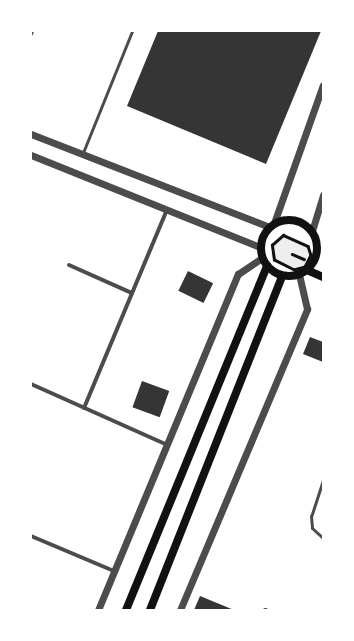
<!DOCTYPE html>
<html>
<head>
<meta charset="utf-8">
<style>
	body { margin:0 }
	#map { position:relative; width:354px; height:641px; overflow:hidden; background:#fff; font-family:Manrope,sans-serif }
	div>[style] { position:absolute }
	.green>* { inset:0; background:#eee }
	.building>* { inset:0; background:#353535; transform-origin:0 0 }
	.path>* { height:2.5px; margin:-1.25px; padding:0 1.25px; transform-origin:1.25px; border-radius:1.25px; background:#111 }
	.service>* { height:3px; margin:-1.5px; padding:0 1.5px; transform-origin:1.5px; border-radius:1.5px; background:#4c4c4c }
	.minor>* { height:4px; margin:-2px; padding:0 2px; transform-origin:2px; border-radius:2px; background:#4c4c4c }
	.tertiary>* { height:7px; margin:-3.5px; padding:0 3.5px; transform-origin:3.5px; border-radius:3.5px; background:#4c4c4c }
	.secondary>* { height:8px; margin:-4px; padding:0 4px; transform-origin:4px; border-radius:4px; background:#111 }
	.secondary>.ring { margin:-4px; padding:0; box-sizing:content-box; background:none; border:8px solid #111; border-radius:50% }
	span { translate:-50% -50%; white-space:nowrap; text-align:center; line-height:1.15; -webkit-text-stroke:3px #fff; paint-order:stroke }
	.frame { position:absolute; inset:0; border:32px solid #fff; pointer-events:none }
</style>
</head>
<body>
<div id="map">
	<div class="green">
		<i style="clip-path:polygon(288px 235px,305px 243px,310px 250px,310px 260px,305px 267px,294px 270px,271px 256px,274px 241px)"></i>
	</div>
	<div class="building">
		<i style="clip-path:polygon(158px 31px,321px 31px,266px 164px,127px 106px)"></i>
		<i style="left:188px;top:271px;width:28px;height:22px;rotate:26deg"></i>
		<i style="clip-path:polygon(310px 337px,323px 342px,323px 362px,303px 354px)"></i>
		<i style="left:142px;top:381px;width:29px;height:28px;rotate:20deg"></i>
		<i style="clip-path:polygon(200px 596px,234px 610px,194px 610px)"></i>
	</div>
	<div class="path">
		<i style="left:283px;top:235px;width:27px;rotate:24deg"></i>
		<i style="left:308px;top:246px;width:9px;rotate:72deg"></i>
		<i style="left:311px;top:255px;width:13px;rotate:117deg"></i>
		<i style="left:305px;top:267px;width:11px;rotate:165deg"></i>
		<i style="left:294px;top:270px;width:22px;rotate:-153deg"></i>
		<i style="left:274px;top:260px;width:15px;rotate:-98deg"></i>
		<i style="left:272px;top:245px;width:15px;rotate:-42deg"></i>
		<i style="left:292px;top:254px;width:13px;rotate:23deg"></i>
	</div>
	<div class="service">
		<i style="left:82px;top:155px;width:134px;rotate:-68deg"></i>
		<i style="left:323px;top:480px;width:38px;rotate:108deg"></i>
		<i style="left:311px;top:516px;width:12px;rotate:85deg"></i>
		<i style="left:312px;top:528px;width:15px;rotate:42deg"></i>
	</div>
	<div class="minor">
		<i style="left:31px;top:34px;width:3px;rotate:-72deg"></i>
		<i style="left:69px;top:265px;width:69px;rotate:24deg"></i>
		<i style="left:31px;top:384px;width:147px;rotate:24.1deg"></i>
		<i style="left:84px;top:408px;width:215px;rotate:-67.3deg"></i>
		<i style="left:31px;top:536px;width:90px;rotate:22.9deg"></i>
		<i style="left:265px;top:610px;width:1px"></i>
	</div>
	<div class="tertiary">
		<i style="left:31px;top:134px;width:256px;rotate:21.3deg"></i>
		<i style="left:31px;top:155px;width:247px;rotate:21.9deg"></i>
		<i style="left:274px;top:223px;width:146px;rotate:-70.5deg"></i>
		<i style="left:312px;top:231px;width:38px;rotate:-73deg"></i>
		<i style="left:98px;top:610px;width:364px;rotate:-67.4deg"></i>
		<i style="left:238px;top:274px;width:29px;rotate:-34deg"></i>
		<i style="left:180px;top:610px;width:327px;rotate:-67.1deg"></i>
		<i style="left:307px;top:309px;width:35px;rotate:-103deg"></i>
	</div>
	<div class="secondary">
		<i class="ring" style="left:261px;top:220px;width:48px;height:48px"></i>
		<i style="left:307px;top:270px;width:17px;rotate:24deg"></i>
		<i style="left:126px;top:610px;width:372px;rotate:-67.7deg"></i>
		<i style="left:150px;top:610px;width:359px;rotate:-68.4deg"></i>
	</div>
	<div class="frame"></div>
</div>
</body>
</html>
